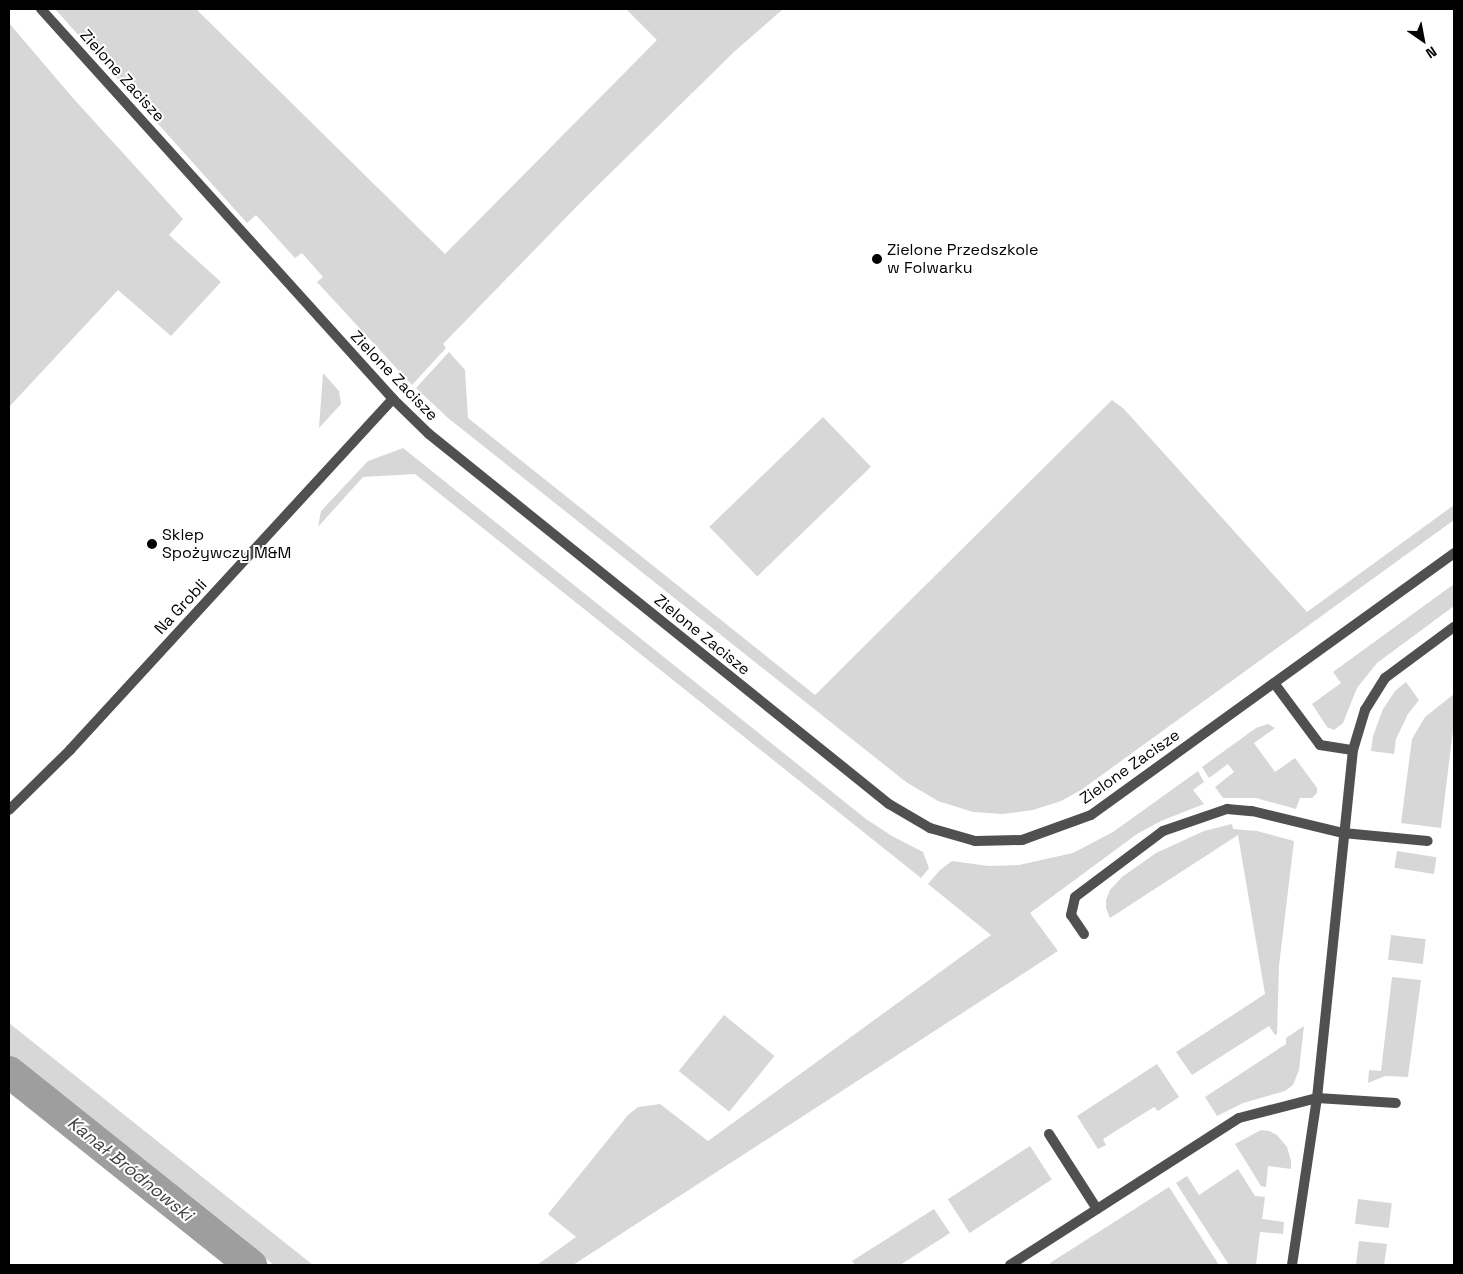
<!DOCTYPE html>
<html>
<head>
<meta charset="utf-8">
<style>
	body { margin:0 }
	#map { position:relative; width:1463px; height:1274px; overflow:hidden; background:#fff; font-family:"Space Grotesk",sans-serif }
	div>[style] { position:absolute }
	.green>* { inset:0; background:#d7d7d7; transform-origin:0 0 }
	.canal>* { height:32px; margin:-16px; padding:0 16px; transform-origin:16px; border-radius:16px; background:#9e9e9e }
	.minor>* { height:10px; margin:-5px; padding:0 5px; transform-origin:5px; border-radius:5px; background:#505050 }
	.dots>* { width:14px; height:14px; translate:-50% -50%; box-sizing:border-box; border:2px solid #fff; border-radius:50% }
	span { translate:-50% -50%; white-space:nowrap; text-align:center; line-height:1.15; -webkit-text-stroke:4px #fff; paint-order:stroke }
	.street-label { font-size:16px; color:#000 }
	.poi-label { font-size:16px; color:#000 }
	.left { translate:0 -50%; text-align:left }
	.water-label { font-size:18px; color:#3f3f3f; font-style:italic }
	.frame { position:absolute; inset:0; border:10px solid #000; pointer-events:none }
	.north { position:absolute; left:1398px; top:15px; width:50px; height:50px; -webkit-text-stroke:4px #fff; paint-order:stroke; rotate:147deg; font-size:14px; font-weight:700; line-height:20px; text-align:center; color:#000 }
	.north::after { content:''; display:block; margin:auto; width:18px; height:22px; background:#000; clip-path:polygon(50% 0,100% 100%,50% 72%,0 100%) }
</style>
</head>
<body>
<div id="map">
	<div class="green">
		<i style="clip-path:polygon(55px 9px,196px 9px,445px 254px,657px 40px,626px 9px,783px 9px,735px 51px,585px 198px,443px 344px,446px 348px,412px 385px,317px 282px,323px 277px,302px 253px,295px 258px,256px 215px,247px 223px)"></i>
		<i style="clip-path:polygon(9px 23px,72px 97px,183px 219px,169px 235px,221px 282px,171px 336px,118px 290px,9px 407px)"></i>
		<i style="clip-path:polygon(449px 352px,465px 370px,468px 418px,815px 695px,1112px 400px,1124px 409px,1307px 612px,1454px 505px,1454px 520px,1081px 790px,1061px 801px,1033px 810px,1003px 814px,973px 812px,938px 801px,906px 782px,448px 418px,416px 388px)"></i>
		<i style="clip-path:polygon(323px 373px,339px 391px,341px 404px,319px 428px)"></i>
		<i style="left:823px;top:417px;width:69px;height:158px;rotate:46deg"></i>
		<i style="clip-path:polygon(403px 448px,866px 819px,892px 836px,923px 852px,929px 868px,921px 878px,415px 474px,363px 477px,318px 527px,321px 511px,368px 461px)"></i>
		<i style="clip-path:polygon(1454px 584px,1454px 606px,1377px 663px,1357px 688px,1343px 723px,1334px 730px,1327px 727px,1312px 704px,1341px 683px,1333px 672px)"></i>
		<i style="clip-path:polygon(1406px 682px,1419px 700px,1408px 714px,1396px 739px,1394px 754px,1371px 751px,1373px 736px,1383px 709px,1395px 691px)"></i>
		<i style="clip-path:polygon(1454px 694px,1454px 722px,1441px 828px,1401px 823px,1412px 739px,1425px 717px)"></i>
		<i style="clip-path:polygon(1268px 724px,1275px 728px,1254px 743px,1275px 772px,1295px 758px,1317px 788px,1317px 793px,1312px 798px,1300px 798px,1296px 809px,1256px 798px,1223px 798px,1215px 787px,1234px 772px,1228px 764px,1209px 778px,1202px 767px,1256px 728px)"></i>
		<i style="clip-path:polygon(1198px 771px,1204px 782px,1193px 790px,1204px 804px,1161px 821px,1137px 834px,1030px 913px,1058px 951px,573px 1265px,537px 1265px,576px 1237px,548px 1214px,628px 1115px,638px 1107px,660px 1104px,708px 1141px,991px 935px,928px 884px,940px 870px,952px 861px,989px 866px,1019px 865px,1073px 853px,1113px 832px)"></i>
		<i style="clip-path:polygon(1232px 824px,1233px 829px,1257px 831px,1294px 841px,1279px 966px,1277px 1034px,1275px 1035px,1269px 1026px,1192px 1075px,1176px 1052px,1265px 994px,1238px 835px,1110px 918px,1106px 908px,1106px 900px,1110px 890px,1122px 877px,1156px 853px,1204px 831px)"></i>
		<i style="left:1397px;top:851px;width:40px;height:17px;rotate:9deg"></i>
		<i style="left:1391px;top:935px;width:35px;height:25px;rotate:7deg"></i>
		<i style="clip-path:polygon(1392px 977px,1421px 980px,1408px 1077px,1385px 1076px,1368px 1083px,1369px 1070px,1381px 1071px)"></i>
		<i style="left:724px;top:1015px;width:65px;height:72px;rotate:39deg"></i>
		<i style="clip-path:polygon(9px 1023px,313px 1265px,274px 1265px,9px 1055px)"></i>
		<i style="clip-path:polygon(1304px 1026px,1299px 1070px,1293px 1085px,1285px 1091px,1243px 1103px,1217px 1116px,1205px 1097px,1286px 1044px,1286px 1038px)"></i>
		<i style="clip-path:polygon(1157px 1064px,1179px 1097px,1158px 1111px,1154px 1107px,1103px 1139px,1106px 1145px,1098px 1149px,1077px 1116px)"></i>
		<i style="clip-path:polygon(1261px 1130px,1269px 1131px,1277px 1135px,1287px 1147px,1291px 1161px,1291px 1169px,1268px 1166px,1266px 1187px,1261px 1186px,1235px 1144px)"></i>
		<i style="left:1030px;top:1146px;width:40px;height:98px;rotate:57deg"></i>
		<i style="clip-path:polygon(1238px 1169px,1255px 1196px,1265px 1197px,1262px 1219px,1284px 1222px,1283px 1234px,1260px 1232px,1256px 1265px,1229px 1265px,1176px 1183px,1187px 1176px,1199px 1195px)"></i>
		<i style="clip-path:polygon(1169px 1187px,1219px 1265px,1051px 1265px,1050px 1263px)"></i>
		<i style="left:1358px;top:1199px;width:34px;height:25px;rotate:7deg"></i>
		<i style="clip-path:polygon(934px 1209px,950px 1233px,900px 1265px,855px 1265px,852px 1261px)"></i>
		<i style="clip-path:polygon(1359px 1241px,1387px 1244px,1384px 1265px,1356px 1265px)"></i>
	</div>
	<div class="canal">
		<i style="left:9px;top:1072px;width:310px;rotate:38.6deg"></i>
	</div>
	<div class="minor">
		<i style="left:41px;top:9px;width:525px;rotate:47.93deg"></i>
		<i style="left:393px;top:399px;width:50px;rotate:44.2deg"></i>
		<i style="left:429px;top:434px;width:590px;rotate:38.81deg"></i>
		<i style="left:889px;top:804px;width:48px;rotate:30.3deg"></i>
		<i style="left:930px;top:828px;width:47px;rotate:16.1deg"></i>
		<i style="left:975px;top:841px;width:47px;rotate:-1.2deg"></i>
		<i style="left:1022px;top:840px;width:73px;rotate:-19.9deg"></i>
		<i style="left:1091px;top:815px;width:448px;rotate:-35.8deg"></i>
		<i style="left:1274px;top:683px;width:77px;rotate:53.4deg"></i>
		<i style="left:1320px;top:745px;width:33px;rotate:9deg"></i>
		<i style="left:9px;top:810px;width:86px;rotate:-44.5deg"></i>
		<i style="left:70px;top:750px;width:477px;rotate:-47.4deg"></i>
		<i style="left:1084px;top:934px;width:23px;rotate:-124deg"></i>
		<i style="left:1071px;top:915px;width:18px;rotate:-77deg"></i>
		<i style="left:1075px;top:897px;width:110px;rotate:-36.9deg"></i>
		<i style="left:1163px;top:831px;width:68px;rotate:-19deg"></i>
		<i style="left:1227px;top:809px;width:25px;rotate:5deg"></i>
		<i style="left:1252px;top:811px;width:94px;rotate:13.6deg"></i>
		<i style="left:1343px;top:833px;width:85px;rotate:5.4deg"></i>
		<i style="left:1049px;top:1134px;width:89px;rotate:57.4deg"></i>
		<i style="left:1010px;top:1265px;width:272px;rotate:-32.7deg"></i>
		<i style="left:1239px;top:1118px;width:81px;rotate:-14.4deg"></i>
		<i style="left:1317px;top:1098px;width:79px;rotate:3.6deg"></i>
		<i style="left:1292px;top:1265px;width:169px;rotate:-81.5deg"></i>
		<i style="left:1317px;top:1098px;width:350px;rotate:-84.1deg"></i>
		<i style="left:1353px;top:750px;width:42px;rotate:-73.3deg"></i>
		<i style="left:1365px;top:710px;width:38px;rotate:-58deg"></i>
		<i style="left:1385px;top:678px;width:86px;rotate:-36.5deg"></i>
	</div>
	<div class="dots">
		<i style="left:877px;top:259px;background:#000"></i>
		<i style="left:152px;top:544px;background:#000"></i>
	</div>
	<div class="street-label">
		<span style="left:122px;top:76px;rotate:48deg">Zielone Zacisze</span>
		<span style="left:394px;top:376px;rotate:46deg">Zielone Zacisze</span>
		<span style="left:181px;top:607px;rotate:-47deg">Na Grobli</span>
		<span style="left:702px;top:635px;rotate:39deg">Zielone Zacisze</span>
		<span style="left:1130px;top:767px;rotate:-35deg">Zielone Zacisze</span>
	</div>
	<div class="poi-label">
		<span class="left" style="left:887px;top:259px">Zielone Przedszkole<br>w Folwarku</span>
		<span class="left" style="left:162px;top:544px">Sklep<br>Spożywczy M&amp;M</span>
	</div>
	<div class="water-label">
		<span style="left:130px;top:1169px;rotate:39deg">Kanał Bródnowski</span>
	</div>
	<div class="frame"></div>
	<div class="north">N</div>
</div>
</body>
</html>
